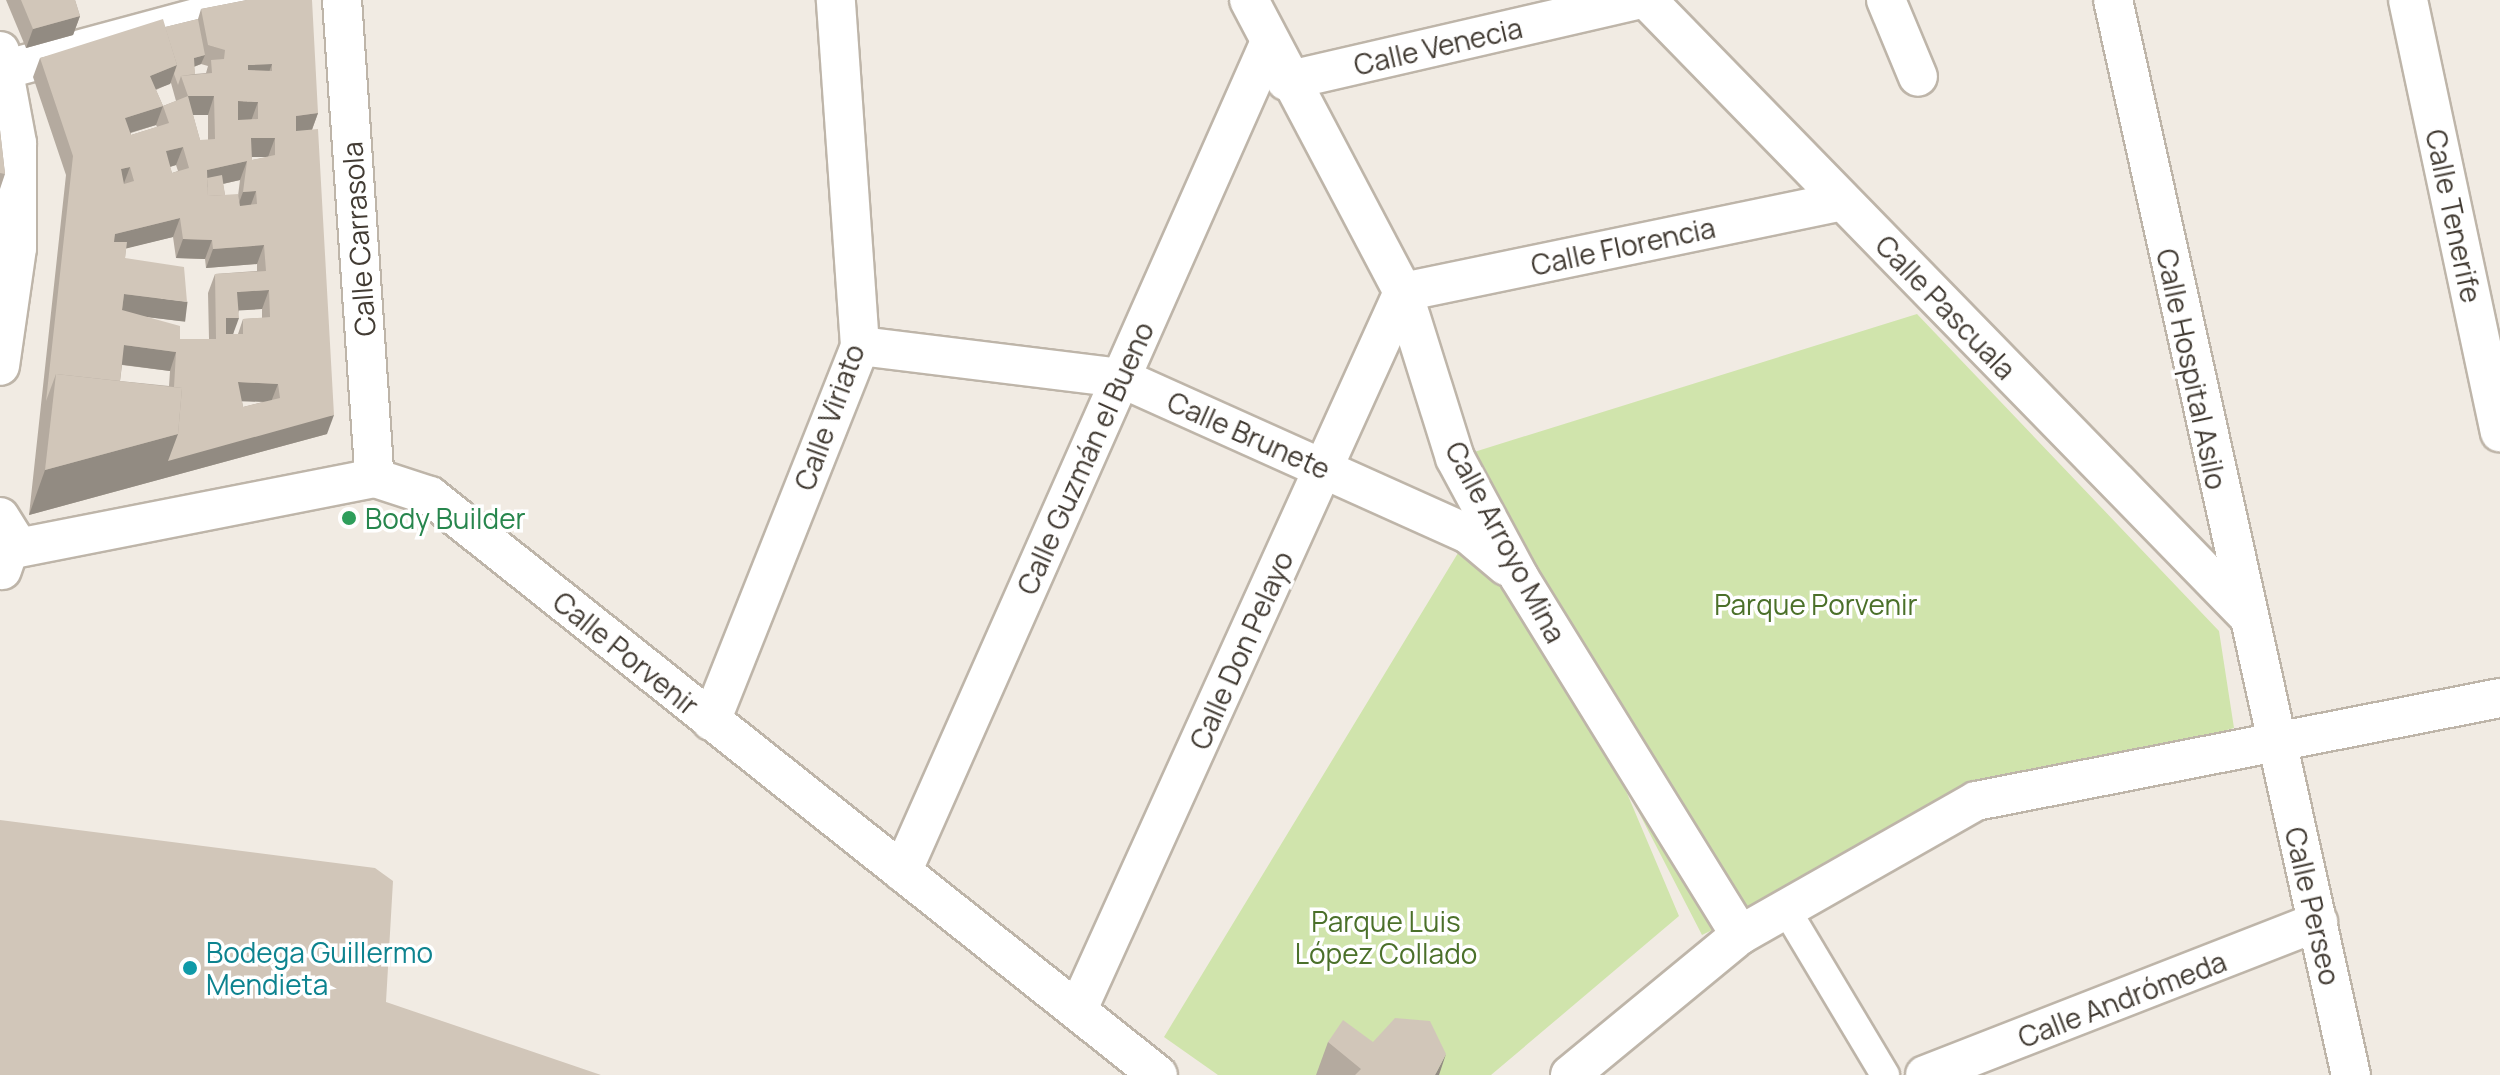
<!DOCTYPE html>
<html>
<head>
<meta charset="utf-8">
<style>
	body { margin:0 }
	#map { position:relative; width:2500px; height:1075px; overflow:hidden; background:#f1ebe3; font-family:Manrope,sans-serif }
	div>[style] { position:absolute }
	.green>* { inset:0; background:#d0e4ac }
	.roads { filter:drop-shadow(2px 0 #beb5a9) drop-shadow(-2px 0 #beb5a9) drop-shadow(0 2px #beb5a9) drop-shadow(0 -2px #beb5a9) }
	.pedestrian>* { height:28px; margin:-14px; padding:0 14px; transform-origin:14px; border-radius:14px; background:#fff }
	.minor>* { height:38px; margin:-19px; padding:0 19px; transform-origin:19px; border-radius:19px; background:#fff }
	.wall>* { inset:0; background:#b4aa9f }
	.shaded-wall>* { inset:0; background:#928b82; transform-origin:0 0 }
	.building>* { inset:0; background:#d1c6b9 }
	.dots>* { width:22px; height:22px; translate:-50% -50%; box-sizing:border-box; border:4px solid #fff; border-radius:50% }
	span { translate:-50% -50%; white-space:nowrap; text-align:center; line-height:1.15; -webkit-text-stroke:7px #fff; paint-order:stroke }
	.street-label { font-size:28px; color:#423b33 }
	.leisure-label { font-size:28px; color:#27864d }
	.left { translate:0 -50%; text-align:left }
	.park-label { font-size:28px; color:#4b702a }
	.culture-label { font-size:28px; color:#0d838f }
</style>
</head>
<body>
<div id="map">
	<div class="green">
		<i style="clip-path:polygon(1917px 314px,2219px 631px,2234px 728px,1976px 801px,1702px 935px,1618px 772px,1679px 916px,1491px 1075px,1218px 1075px,1164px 1037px,1458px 553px,1518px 577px,1455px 458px)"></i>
	</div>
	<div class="roads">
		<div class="pedestrian">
			<i style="left:1787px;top:911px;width:191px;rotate:59.1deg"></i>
		</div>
		<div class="minor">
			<i style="left:342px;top:0;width:479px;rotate:86.1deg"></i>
			<i style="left:1249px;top:0;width:330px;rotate:62.2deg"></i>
			<i style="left:1403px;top:292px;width:174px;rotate:72.6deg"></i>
			<i style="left:1455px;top:458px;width:135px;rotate:61.7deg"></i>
			<i style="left:1519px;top:577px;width:421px;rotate:58.3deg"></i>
			<i style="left:1647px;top:0;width:856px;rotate:45.71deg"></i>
			<i style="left:1886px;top:0;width:83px;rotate:67.4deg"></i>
			<i style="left:2113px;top:0;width:1101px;rotate:77.52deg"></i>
			<i style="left:2408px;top:0;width:442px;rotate:78deg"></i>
			<i style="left:0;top:51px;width:94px;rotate:79.5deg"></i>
			<i style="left:17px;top:143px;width:105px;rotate:90deg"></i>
			<i style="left:17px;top:248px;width:119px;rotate:98.2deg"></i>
			<i style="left:7px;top:69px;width:265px;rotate:-15.1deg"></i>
			<i style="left:1286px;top:81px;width:360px;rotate:-13deg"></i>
			<i style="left:860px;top:346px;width:263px;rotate:7deg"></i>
			<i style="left:1121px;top:378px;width:380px;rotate:24.2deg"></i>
			<i style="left:1468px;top:534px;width:50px;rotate:40.1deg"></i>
			<i style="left:0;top:517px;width:25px;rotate:58deg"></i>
			<i style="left:13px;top:538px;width:34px;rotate:109deg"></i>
			<i style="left:13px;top:549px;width:369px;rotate:-11.1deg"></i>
			<i style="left:375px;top:478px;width:58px;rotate:18.1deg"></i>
			<i style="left:430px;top:496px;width:930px;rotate:38.5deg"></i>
			<i style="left:711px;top:721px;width:404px;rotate:-68.3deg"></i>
			<i style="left:860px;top:346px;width:347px;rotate:-94deg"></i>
			<i style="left:902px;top:872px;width:906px;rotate:-66.1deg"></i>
			<i style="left:1079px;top:1007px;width:785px;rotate:-65.62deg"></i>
			<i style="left:1403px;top:292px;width:448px;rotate:-11.7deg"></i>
			<i style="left:1570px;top:1075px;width:220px;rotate:-39.5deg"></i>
			<i style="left:1740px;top:935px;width:271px;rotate:-29.6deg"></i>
			<i style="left:1976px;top:801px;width:534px;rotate:-11.12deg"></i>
			<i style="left:1925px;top:1075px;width:422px;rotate:-21.3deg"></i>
		</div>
	</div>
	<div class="wall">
		<i style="clip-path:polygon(6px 0,75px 0,80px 16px,73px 35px,26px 48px)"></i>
		<i style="clip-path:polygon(evenodd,247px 0,318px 113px,312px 130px,327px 434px,29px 515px,66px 175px,33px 77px,40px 58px,198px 19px,201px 9px,247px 0,201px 64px,208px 66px,206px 73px,195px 74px,194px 67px,201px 64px,247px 0,171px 83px,176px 101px,163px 106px,156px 90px,171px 83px,247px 0,193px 115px,208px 115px,208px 140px,200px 140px,193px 115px,247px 0,156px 125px,157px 127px,131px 135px,131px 133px,156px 125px,247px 0,252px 157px,268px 157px,252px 160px,252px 157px,247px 0,176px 165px,178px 171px,172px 173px,170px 167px,176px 165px,247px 0,240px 180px,238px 196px,225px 195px,223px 184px,240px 180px,247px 0,173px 237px,176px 258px,205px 259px,206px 268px,257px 264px,257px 271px,215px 274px,208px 293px,209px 339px,180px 339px,146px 317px,181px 321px,125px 258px,126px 248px,173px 237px,247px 0,262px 309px,262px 318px,243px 319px,238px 334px,233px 334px,239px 310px,262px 309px,247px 0,122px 365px,170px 371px,169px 386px,120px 381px,122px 365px,247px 0,242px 401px,249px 401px,263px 402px,243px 407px,242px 401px)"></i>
		<i style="clip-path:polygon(0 130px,5px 174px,0 189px)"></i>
		<i style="clip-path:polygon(1328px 1042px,1373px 1042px,1439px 1075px,1316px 1075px)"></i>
	</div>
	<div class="shaded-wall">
		<i style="clip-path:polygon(80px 16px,73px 35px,26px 48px,33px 29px)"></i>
		<i style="clip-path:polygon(205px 55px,201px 64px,190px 68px,194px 58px)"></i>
		<i style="clip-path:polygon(272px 64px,265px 83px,242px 84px,248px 65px)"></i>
		<i style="clip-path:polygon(177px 65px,170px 84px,143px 94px,150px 76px)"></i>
		<i style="clip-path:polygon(188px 96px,214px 96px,208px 115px,181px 115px)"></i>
		<i style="clip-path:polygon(238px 101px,258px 102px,251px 121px,231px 120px)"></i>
		<i style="clip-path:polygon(163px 106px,156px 125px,119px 136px,125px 118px)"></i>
		<i style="clip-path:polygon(318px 113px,311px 132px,289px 135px,296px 116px)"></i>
		<i style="clip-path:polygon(251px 138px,275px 138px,268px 157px,244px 157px)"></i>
		<i style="clip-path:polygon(183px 147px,176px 165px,159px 170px,166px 151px)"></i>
		<i style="clip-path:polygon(247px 161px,240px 180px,204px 188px,207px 170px)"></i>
		<i style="clip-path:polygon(130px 167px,123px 186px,121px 169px)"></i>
		<i style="clip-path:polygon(256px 191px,249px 210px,236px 211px,243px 192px)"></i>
		<i style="clip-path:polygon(180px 218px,173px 237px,108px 253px,115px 234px)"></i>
		<i style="clip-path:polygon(183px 239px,212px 240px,205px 259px,176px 258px)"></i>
		<i style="clip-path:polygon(264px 245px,257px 264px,206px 268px,213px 249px)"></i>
		<i style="clip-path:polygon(269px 290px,262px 309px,230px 311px,237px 292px)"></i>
		<i style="left:124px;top:294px;width:64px;height:20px;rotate:7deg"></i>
		<i style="clip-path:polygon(226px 318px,239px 318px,232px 337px,219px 337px)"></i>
		<i style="clip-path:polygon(124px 345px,176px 352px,170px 371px,117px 364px)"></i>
		<i style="clip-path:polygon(238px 382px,278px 384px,271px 402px,231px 401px)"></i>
		<i style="clip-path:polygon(334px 415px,327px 434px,29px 515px,45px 470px,178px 434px)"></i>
		<i style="clip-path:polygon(1446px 1054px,1439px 1075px,1435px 1075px)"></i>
	</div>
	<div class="building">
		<i style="clip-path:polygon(21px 0,75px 0,80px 16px,33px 29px)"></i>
		<i style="clip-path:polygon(evenodd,247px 0,312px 0,318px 113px,296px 116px,296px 131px,318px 129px,334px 415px,168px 461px,178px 434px,182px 388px,174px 387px,176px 352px,124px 345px,120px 381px,56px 374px,46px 401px,73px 156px,40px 58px,163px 19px,177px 65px,150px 76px,163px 106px,188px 96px,200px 140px,215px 139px,214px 96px,188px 96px,181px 76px,212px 73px,211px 60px,224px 59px,225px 50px,208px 45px,201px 9px,247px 0,272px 64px,272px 71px,248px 70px,248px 65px,272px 64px,247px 0,238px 101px,258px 102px,258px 119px,238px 120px,238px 101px,247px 0,163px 106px,169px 123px,131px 135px,125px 118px,163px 106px,247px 0,251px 138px,275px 138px,275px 155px,252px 160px,251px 138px,247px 0,183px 147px,189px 168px,172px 173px,166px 151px,183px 147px,247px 0,247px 161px,243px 192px,256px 191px,257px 204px,240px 206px,238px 194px,208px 196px,207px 170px,247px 161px,247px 0,130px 167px,134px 181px,124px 184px,121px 169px,130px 167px,247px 0,180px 218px,183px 239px,212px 240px,213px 249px,264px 245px,266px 271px,215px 274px,216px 339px,180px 339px,180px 326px,122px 310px,124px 294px,187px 302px,184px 267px,125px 258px,127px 242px,114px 242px,115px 234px,180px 218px,247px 0,269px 290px,270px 317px,243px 319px,243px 334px,226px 334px,226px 318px,239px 318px,237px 292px,269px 290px,247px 0,238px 382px,278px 384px,280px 398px,243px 407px,238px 382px)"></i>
		<i style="clip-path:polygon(198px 19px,205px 55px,194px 58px,195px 74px,181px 76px,178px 85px,174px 74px,177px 65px,165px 27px)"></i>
		<i style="clip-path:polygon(0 130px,5px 174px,0 173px)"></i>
		<i style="clip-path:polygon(222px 175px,225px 195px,208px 196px,207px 178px)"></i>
		<i style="clip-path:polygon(56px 374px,182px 388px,178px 434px,45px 470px)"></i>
		<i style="clip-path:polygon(0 820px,375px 868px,393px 881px,386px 1002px,601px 1075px,0 1075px)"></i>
		<i style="clip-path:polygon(1395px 1018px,1430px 1021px,1446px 1054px,1435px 1075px,1355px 1075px,1361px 1069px,1328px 1042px,1343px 1020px,1373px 1042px)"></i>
	</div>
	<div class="dots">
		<i style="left:349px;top:518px;background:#2e9e5b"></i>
		<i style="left:190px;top:968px;background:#0f9aa8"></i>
	</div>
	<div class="street-label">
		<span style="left:1438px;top:46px;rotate:-13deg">Calle Venecia</span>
		<span style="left:2454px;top:216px;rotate:78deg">Calle Tenerife</span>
		<span style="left:358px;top:239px;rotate:-94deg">Calle Carrasola</span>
		<span style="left:1623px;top:246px;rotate:-12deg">Calle Florencia</span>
		<span style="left:1946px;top:307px;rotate:46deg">Calle Pascuala</span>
		<span style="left:2192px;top:369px;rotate:78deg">Calle Hospital Asilo</span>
		<span style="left:829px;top:417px;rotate:-70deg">Calle Viriato</span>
		<span style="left:1249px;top:435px;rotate:24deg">Calle Brunete</span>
		<span style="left:1085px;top:458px;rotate:-66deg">Calle Guzmán el Bueno</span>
		<span style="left:1506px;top:542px;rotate:62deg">Calle Arroyo Mina</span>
		<span style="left:1241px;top:650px;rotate:-66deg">Calle Don Pelayo</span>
		<span style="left:626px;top:653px;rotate:39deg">Calle Porvenir</span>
		<span style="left:2313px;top:906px;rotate:77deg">Calle Perseo</span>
		<span style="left:2122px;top:999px;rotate:-21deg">Calle Andrómeda</span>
	</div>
	<div class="leisure-label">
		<span class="left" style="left:365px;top:518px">Body Builder</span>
	</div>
	<div class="park-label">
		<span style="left:1816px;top:604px">Parque Porvenir</span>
		<span style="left:1386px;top:937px">Parque Luis<br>López Collado</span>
	</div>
	<div class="culture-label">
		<span class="left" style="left:206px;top:968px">Bodega Guillermo<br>Mendieta</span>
	</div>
</div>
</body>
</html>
